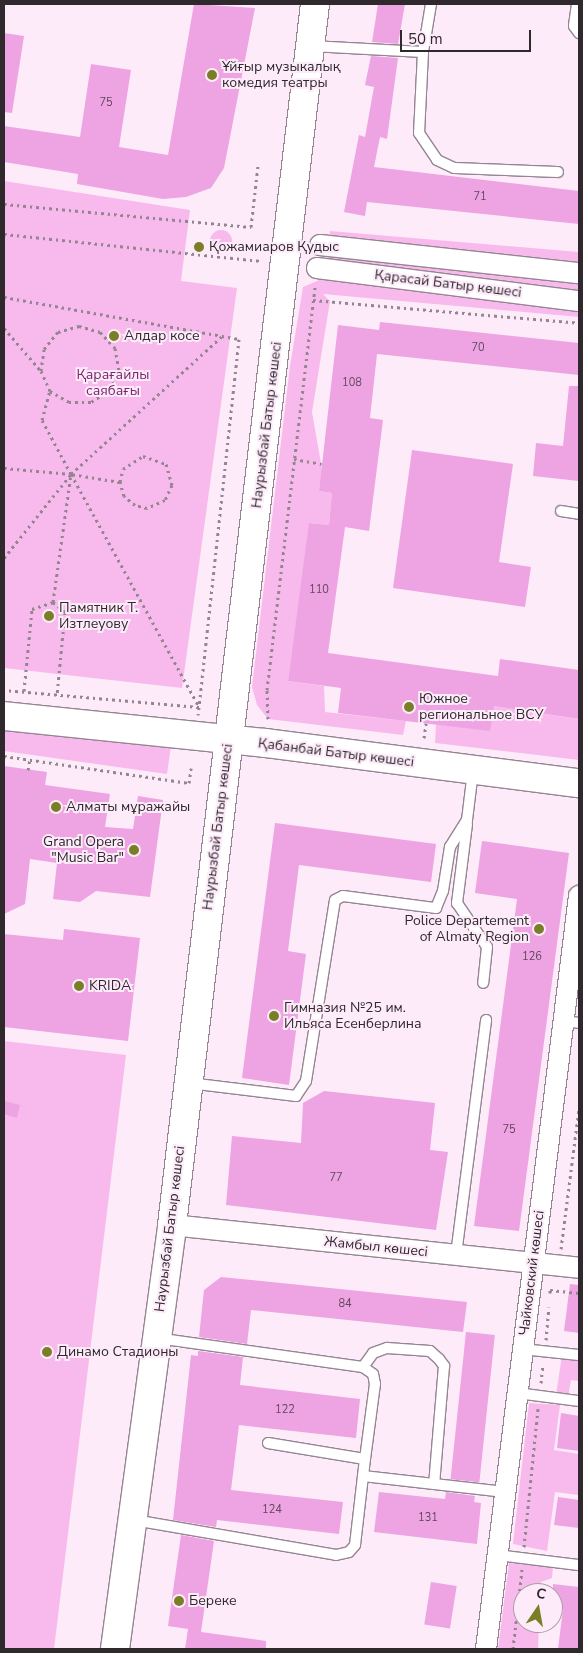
<!DOCTYPE html>
<html>
<head>
<meta charset="utf-8">
<style>
	body { margin:0 }
	#map { position:relative; width:583px; height:1653px; overflow:hidden; background:#fdebf9; font-family:"Nunito Sans",sans-serif }
	div>[style] { position:absolute }
	.green>* { inset:0; background:#f8baed }
	.round { border-radius:50% }
	.building>* { inset:0; background:#eea3e2; transform-origin:0 0 }
	.path>* { height:3px; margin-top:-1.5px; transform-origin:0; background:repeating-linear-gradient(90deg,#928690 0 2.5px,transparent 0 6.5px) }
	.roads { filter:drop-shadow(1px 0 #958592) drop-shadow(-1px 0 #958592) drop-shadow(0 1px #958592) drop-shadow(0 -1px #958592) }
	.lane>* { height:10px; margin:-5px; padding:0 5px; transform-origin:5px; border-radius:5px; background:#fff }
	.street>* { height:20px; margin:-10px; padding:0 10px; transform-origin:10px; border-radius:10px; background:#fff }
	.secondary>* { height:28px; margin:-14px; padding:0 14px; transform-origin:14px; border-radius:14px; background:#fff }
	.dots>* { width:14px; height:14px; translate:-50% -50%; box-sizing:border-box; border:2px solid #fdebf9; border-radius:50% }
	span { translate:-50% -50%; white-space:nowrap; text-align:center; line-height:1.15; -webkit-text-stroke:4px #fdebf9; paint-order:stroke }
	.number-label { font-size:11px; color:#5f485b }
	.number-label span { -webkit-text-stroke-width:0 }
	.poi-label { font-size:14px; color:#2f292e }
	.left { translate:0 -50%; text-align:left }
	.right { translate:-100% -50%; text-align:right }
	.street-label { font-size:14px; color:#2f292e }
	.park-label { font-size:14px; color:#7a2571 }
	.frame { position:absolute; inset:0; border:5px solid #2f292e; pointer-events:none }
	.north { position:absolute; left:513px; top:1583px; width:50px; height:50px; box-sizing:border-box; background:#fdebf9; border:1px solid #ab9da8; border-radius:50%; rotate:12deg; font-size:14px; font-weight:700; line-height:20px; text-align:center; color:#2f292e }
	.north::after { content:''; display:block; margin:auto; width:18px; height:22px; background:#797e27; clip-path:polygon(50% 0,100% 100%,50% 72%,0 100%) }
	.scale { position:absolute; left:400px; top:30px; width:131px; height:22px; box-sizing:border-box; border:2px solid #2f292e; border-top:0; padding-left:6px; font-size:15px; line-height:18px; white-space:nowrap; color:#2f292e; -webkit-text-stroke:4px #fdebf9; paint-order:stroke }
</style>
</head>
<body>
<div id="map">
	<div class="green">
		<i style="clip-path:polygon(4px 181px,190px 210px,181px 281px,237px 288px,182px 688px,4px 668px)"></i>
		<i class="round" style="left:210px;top:230px;width:22px;height:22px"></i>
		<i style="clip-path:polygon(330px 231px,579px 252px,579px 317px,323px 294px,330px 301px,312px 412px,322px 469px,319px 491px,332px 493px,329px 525px,310px 523px,288px 681px,324px 686px,325px 712px,406px 721px,403px 735px,268px 719px,257px 705px,252px 687px,290px 366px,303px 287px,324px 278px)"></i>
		<i style="clip-path:polygon(494px 706px,578px 719px,579px 760px,435px 743px,436px 724px)"></i>
		<i style="clip-path:polygon(4px 726px,171px 746px,167px 774px,4px 751px)"></i>
		<i style="clip-path:polygon(4px 1041px,126px 1055px,54px 1649px,4px 1649px)"></i>
		<i style="clip-path:polygon(562px 1355px,579px 1357px,579px 1381px,571px 1380px,568px 1397px,556px 1395px)"></i>
		<i style="clip-path:polygon(529px 1403px,560px 1405px,554px 1450px,579px 1454px,579px 1495px,555px 1492px,547px 1551px,513px 1544px)"></i>
		<i style="clip-path:polygon(509px 1563px,553px 1567px,552px 1578px,541px 1582px,540px 1593px,523px 1593px,523px 1623px,539px 1623px,538px 1649px,498px 1649px)"></i>
	</div>
	<div class="building">
		<i style="clip-path:polygon(194px 4px,255px 8px,224px 168px,211px 188px,186px 197px,163px 199px,77px 184px,78px 174px,4px 162px,4px 126px,80px 137px,91px 64px,131px 70px,119px 147px,168px 155px)"></i>
		<i style="clip-path:polygon(378px 4px,405px 4px,398px 44px,372px 42px)"></i>
		<i style="clip-path:polygon(4px 33px,24px 36px,12px 113px,4px 112px)"></i>
		<i style="clip-path:polygon(371px 56px,398px 58px,387px 139px,380px 137px,374px 167px,579px 191px,579px 224px,367px 202px,365px 216px,344px 212px,359px 135px,365px 137px,374px 87px,365px 85px)"></i>
		<i style="clip-path:polygon(380px 322px,579px 343px,579px 375px,377px 354px,370px 418px,383px 420px,369px 531px,345px 527px,328px 653px,498px 676px,500px 659px,579px 670px,579px 719px,494px 706px,490px 731px,338px 713px,341px 688px,288px 681px,309px 523px,329px 525px,332px 493px,319px 491px,338px 325px,379px 330px)"></i>
		<i style="clip-path:polygon(569px 386px,579px 386px,579px 481px,533px 476px,536px 443px,563px 446px)"></i>
		<i style="clip-path:polygon(412px 450px,513px 464px,499px 562px,531px 567px,525px 607px,393px 588px)"></i>
		<i style="clip-path:polygon(4px 766px,47px 772px,45px 785px,110px 794px,105px 827px,133px 829px,138px 796px,163px 800px,150px 897px,96px 891px,80px 902px,53px 899px,57px 863px,30px 859px,25px 904px,4px 914px)"></i>
		<i style="clip-path:polygon(275px 823px,436px 844px,431px 882px,299px 865px,288px 951px,306px 954px,289px 1085px,242px 1078px)"></i>
		<i style="clip-path:polygon(482px 841px,569px 853px,519px 1231px,474px 1226px,517px 899px,475px 893px)"></i>
		<i style="clip-path:polygon(64px 929px,140px 938px,128px 1041px,4px 1027px,4px 934px,63px 940px)"></i>
		<i style="clip-path:polygon(324px 1091px,435px 1103px,430px 1150px,448px 1152px,436px 1230px,226px 1205px,232px 1136px,301px 1143px,303px 1103px)"></i>
		<i style="clip-path:polygon(4px 1101px,20px 1105px,17px 1118px,4px 1114px)"></i>
		<i style="clip-path:polygon(221px 1277px,467px 1302px,463px 1332px,251px 1310px,247px 1344px,199px 1337px,204px 1290px)"></i>
		<i style="clip-path:polygon(570px 1284px,579px 1285px,579px 1333px,564px 1331px)"></i>
		<i style="left:466px;top:1332px;width:29px;height:148px;rotate:6deg"></i>
		<i style="clip-path:polygon(198px 1351px,243px 1357px,240px 1385px,360px 1399px,356px 1438px,239px 1425px,231px 1490px,343px 1502px,339px 1534px,217px 1520px,216px 1527px,173px 1520px,191px 1355px,198px 1356px)"></i>
		<i style="clip-path:polygon(561px 1413px,579px 1416px,579px 1451px,557px 1448px)"></i>
		<i style="clip-path:polygon(379px 1492px,445px 1499px,446px 1492px,475px 1496px,474px 1502px,481px 1503px,477px 1544px,374px 1532px)"></i>
		<i style="clip-path:polygon(558px 1497px,579px 1500px,579px 1528px,554px 1525px)"></i>
		<i style="clip-path:polygon(181px 1535px,214px 1541px,201px 1632px,266px 1641px,266px 1649px,185px 1649px,188px 1629px,168px 1626px)"></i>
		<i style="left:431px;top:1582px;width:26px;height:43px;rotate:9deg"></i>
		<i style="clip-path:polygon(553px 1584px,579px 1587px,579px 1649px,558px 1649px,563px 1609px,553px 1607px)"></i>
	</div>
	<div class="path">
		<i style="left:4px;top:204px;width:248px;rotate:5.3deg"></i>
		<i style="left:251px;top:227px;width:61px;rotate:-83.5deg"></i>
		<i style="left:4px;top:234px;width:258px;rotate:6deg"></i>
		<i style="left:4px;top:297px;width:239px;rotate:10.1deg"></i>
		<i style="left:239px;top:339px;width:370px;rotate:96.2deg"></i>
		<i style="left:199px;top:707px;width:196px;rotate:-175deg"></i>
		<i style="left:313px;top:300px;width:267px;rotate:4.9deg"></i>
		<i style="left:4px;top:328px;width:57px;rotate:49.3deg"></i>
		<i style="left:294px;top:459px;width:28px;rotate:10deg"></i>
		<i style="left:4px;top:468px;width:67px;rotate:5.1deg"></i>
		<i style="left:120px;top:482px;width:13px;rotate:-77deg"></i>
		<i style="left:123px;top:469px;width:24px;rotate:-33deg"></i>
		<i style="left:143px;top:456px;width:24px;rotate:19deg"></i>
		<i style="left:166px;top:464px;width:22px;rotate:74deg"></i>
		<i style="left:172px;top:485px;width:17px;rotate:115deg"></i>
		<i style="left:165px;top:500px;width:20px;rotate:156deg"></i>
		<i style="left:147px;top:508px;width:12px;rotate:-166deg"></i>
		<i style="left:135px;top:505px;width:14px;rotate:-141deg"></i>
		<i style="left:124px;top:496px;width:15px;rotate:-106deg"></i>
		<i style="left:120px;top:482px;width:50px;rotate:-170.7deg"></i>
		<i style="left:71px;top:474px;width:205px;rotate:-42.4deg"></i>
		<i style="left:4px;top:558px;width:107px;rotate:-51.4deg"></i>
		<i style="left:71px;top:474px;width:61px;rotate:-118.2deg"></i>
		<i style="left:42px;top:420px;width:30px;rotate:-75deg"></i>
		<i style="left:50px;top:391px;width:22px;rotate:-114deg"></i>
		<i style="left:41px;top:371px;width:22px;rotate:-82deg"></i>
		<i style="left:44px;top:349px;width:22px;rotate:-51deg"></i>
		<i style="left:58px;top:332px;width:22px;rotate:-16deg"></i>
		<i style="left:79px;top:326px;width:22px;rotate:16deg"></i>
		<i style="left:100px;top:332px;width:22px;rotate:47deg"></i>
		<i style="left:115px;top:348px;width:22px;rotate:80deg"></i>
		<i style="left:119px;top:370px;width:22px;rotate:114deg"></i>
		<i style="left:110px;top:390px;width:22px;rotate:148deg"></i>
		<i style="left:91px;top:402px;width:22px;rotate:180deg"></i>
		<i style="left:69px;top:402px;width:22px;rotate:-150deg"></i>
		<i style="left:53px;top:602px;width:16px;rotate:40deg"></i>
		<i style="left:65px;top:612px;width:83px;rotate:95.5deg"></i>
		<i style="left:24px;top:691px;width:82px;rotate:-84.4deg"></i>
		<i style="left:32px;top:609px;width:22px;rotate:-18deg"></i>
		<i style="left:53px;top:602px;width:129px;rotate:-82deg"></i>
		<i style="left:71px;top:474px;width:266px;rotate:61.2deg"></i>
		<i style="left:199px;top:707px;width:8px;rotate:97deg"></i>
		<i style="left:268px;top:719px;width:29px;rotate:-92deg"></i>
		<i style="left:267px;top:690px;width:408px;rotate:-83.2deg"></i>
		<i style="left:424px;top:738px;width:15px;rotate:-82deg"></i>
		<i style="left:4px;top:756px;width:187px;rotate:8.3deg"></i>
		<i style="left:189px;top:783px;width:15px;rotate:-82deg"></i>
		<i style="left:28px;top:770px;width:11px;rotate:-80deg"></i>
		<i style="left:561px;top:1249px;width:142px;rotate:-82.7deg"></i>
		<i style="left:550px;top:1293px;width:3px;rotate:-90deg"></i>
		<i style="left:550px;top:1290px;width:29px;rotate:6deg"></i>
		<i style="left:546px;top:1340px;width:33px;rotate:-85deg"></i>
		<i style="left:541px;top:1383px;width:19px;rotate:-84deg"></i>
		<i style="left:524px;top:1547px;width:139px;rotate:-84.2deg"></i>
		<i style="left:513px;top:1649px;width:80px;rotate:-83.5deg"></i>
	</div>
	<div class="roads">
		<div class="lane">
			<i style="left:577px;top:4px;width:22px;rotate:98deg"></i>
			<i style="left:574px;top:26px;width:9px;rotate:54deg"></i>
			<i style="left:311px;top:46px;width:112px;rotate:3.1deg"></i>
			<i style="left:423px;top:52px;width:81px;rotate:92.8deg"></i>
			<i style="left:419px;top:133px;width:32px;rotate:56deg"></i>
			<i style="left:437px;top:160px;width:19px;rotate:25deg"></i>
			<i style="left:454px;top:168px;width:104px;rotate:2.2deg"></i>
			<i style="left:423px;top:52px;width:49px;rotate:-80.5deg"></i>
			<i style="left:561px;top:511px;width:18px;rotate:9deg"></i>
			<i style="left:467px;top:824px;width:80px;rotate:97.2deg"></i>
			<i style="left:457px;top:903px;width:53px;rotate:55.7deg"></i>
			<i style="left:487px;top:947px;width:36px;rotate:96deg"></i>
			<i style="left:563px;top:1021px;width:16px;rotate:7deg"></i>
			<i style="left:189px;top:1083px;width:108px;rotate:6.9deg"></i>
			<i style="left:296px;top:1096px;width:18px;rotate:-56deg"></i>
			<i style="left:306px;top:1081px;width:183px;rotate:-80.9deg"></i>
			<i style="left:335px;top:900px;width:9px;rotate:-27deg"></i>
			<i style="left:343px;top:896px;width:94px;rotate:7.4deg"></i>
			<i style="left:436px;top:908px;width:18px;rotate:-68deg"></i>
			<i style="left:443px;top:891px;width:45px;rotate:-81deg"></i>
			<i style="left:450px;top:847px;width:32px;rotate:-58deg"></i>
			<i style="left:467px;top:820px;width:49px;rotate:-83deg"></i>
			<i style="left:456px;top:1255px;width:237px;rotate:-82.7deg"></i>
			<i style="left:522px;top:1349px;width:57px;rotate:6deg"></i>
			<i style="left:363px;top:1367px;width:17px;rotate:-54deg"></i>
			<i style="left:373px;top:1353px;width:15px;rotate:-20deg"></i>
			<i style="left:387px;top:1348px;width:43px;rotate:4deg"></i>
			<i style="left:430px;top:1351px;width:12px;rotate:42deg"></i>
			<i style="left:439px;top:1359px;width:9px;rotate:54deg"></i>
			<i style="left:444px;top:1366px;width:118px;rotate:94.8deg"></i>
			<i style="left:517px;top:1393px;width:63px;rotate:7.4deg"></i>
			<i style="left:268px;top:1443px;width:98px;rotate:9.4deg"></i>
			<i style="left:363px;top:1476px;width:143px;rotate:6.4deg"></i>
			<i style="left:134px;top:1520px;width:205px;rotate:9.8deg"></i>
			<i style="left:336px;top:1555px;width:13px;rotate:-13deg"></i>
			<i style="left:349px;top:1552px;width:9px;rotate:-49deg"></i>
			<i style="left:355px;top:1545px;width:87px;rotate:-83.4deg"></i>
			<i style="left:365px;top:1459px;width:76px;rotate:-82.4deg"></i>
			<i style="left:375px;top:1384px;width:10px;rotate:-101deg"></i>
			<i style="left:373px;top:1374px;width:12px;rotate:-145deg"></i>
			<i style="left:363px;top:1367px;width:208px;rotate:-172deg"></i>
			<i style="left:497px;top:1555px;width:83px;rotate:7deg"></i>
		</div>
		<div class="street">
			<i style="left:320px;top:245px;width:261px;rotate:6.2deg"></i>
			<i style="left:317px;top:268px;width:264px;rotate:7.2deg"></i>
			<i style="left:172px;top:1225px;width:409px;rotate:6deg"></i>
			<i style="left:486px;top:1649px;width:759px;rotate:-82.96deg"></i>
		</div>
		<div class="secondary">
			<i style="left:4px;top:716px;width:262px;rotate:5.9deg"></i>
			<i style="left:265px;top:743px;width:317px;rotate:7.3deg"></i>
			<i style="left:115px;top:1649px;width:428px;rotate:-82.3deg"></i>
			<i style="left:172px;top:1225px;width:1229px;rotate:-83.32deg"></i>
		</div>
	</div>
	<div class="dots">
		<i style="left:212px;top:75px;background:#797e27"></i>
		<i style="left:199px;top:247px;background:#797e27"></i>
		<i style="left:114px;top:336px;background:#797e27"></i>
		<i style="left:49px;top:616px;background:#797e27"></i>
		<i style="left:409px;top:707px;background:#797e27"></i>
		<i style="left:56px;top:807px;background:#797e27"></i>
		<i style="left:134px;top:850px;background:#797e27"></i>
		<i style="left:539px;top:929px;background:#797e27"></i>
		<i style="left:79px;top:986px;background:#797e27"></i>
		<i style="left:274px;top:1016px;background:#797e27"></i>
		<i style="left:47px;top:1352px;background:#797e27"></i>
		<i style="left:179px;top:1601px;background:#797e27"></i>
	</div>
	<div class="number-label">
		<span style="left:106px;top:103px">75</span>
		<span style="left:480px;top:197px">71</span>
		<span style="left:478px;top:348px">70</span>
		<span style="left:352px;top:383px">108</span>
		<span style="left:319px;top:590px">110</span>
		<span style="left:532px;top:957px">126</span>
		<span style="left:509px;top:1130px">75</span>
		<span style="left:336px;top:1178px">77</span>
		<span style="left:345px;top:1304px">84</span>
		<span style="left:285px;top:1410px">122</span>
		<span style="left:272px;top:1510px">124</span>
		<span style="left:428px;top:1518px">131</span>
	</div>
	<div class="poi-label">
		<span class="left" style="left:222px;top:75px">Ұйғыр музыкалық<br>комедия театры</span>
		<span class="left" style="left:209px;top:247px">Қожамиаров Қудыс</span>
		<span class="left" style="left:124px;top:336px">Алдар косе</span>
		<span class="left" style="left:59px;top:616px">Памятник Т.<br>Изтлеуову</span>
		<span class="left" style="left:419px;top:707px">Южное<br>региональное ВСУ</span>
		<span class="left" style="left:66px;top:807px">Алматы мұражайы</span>
		<span class="right" style="left:124px;top:850px">Grand Opera<br>"Music Bar"</span>
		<span class="right" style="left:529px;top:929px">Police Departement<br>of Almaty Region</span>
		<span class="left" style="left:89px;top:986px">KRIDA</span>
		<span class="left" style="left:284px;top:1016px">Гимназия №25 им.<br>Ильяса Есенберлина</span>
		<span class="left" style="left:57px;top:1352px">Динамо Стадионы</span>
		<span class="left" style="left:189px;top:1601px">Береке</span>
	</div>
	<div class="street-label">
		<span style="left:448px;top:284px;rotate:7deg">Қарасай Батыр көшесі</span>
		<span style="left:267px;top:425px;rotate:-83deg">Наурызбай Батыр көшесі</span>
		<span style="left:336px;top:753px;rotate:7deg">Қабанбай Батыр көшесі</span>
		<span style="left:218px;top:827px;rotate:-83deg">Наурызбай Батыр көшесі</span>
		<span style="left:170px;top:1229px;rotate:-83deg">Наурызбай Батыр көшесі</span>
		<span style="left:376px;top:1247px;rotate:6deg">Жамбыл көшесі</span>
		<span style="left:532px;top:1273px;rotate:-83deg">Чайковский көшесі</span>
	</div>
	<div class="park-label">
		<span style="left:113px;top:383px">Қарағайлы<br>саябағы</span>
	</div>
	<div class="frame"></div>
	<div class="north">С</div>
	<div class="scale">50 m</div>
</div>
</body>
</html>
